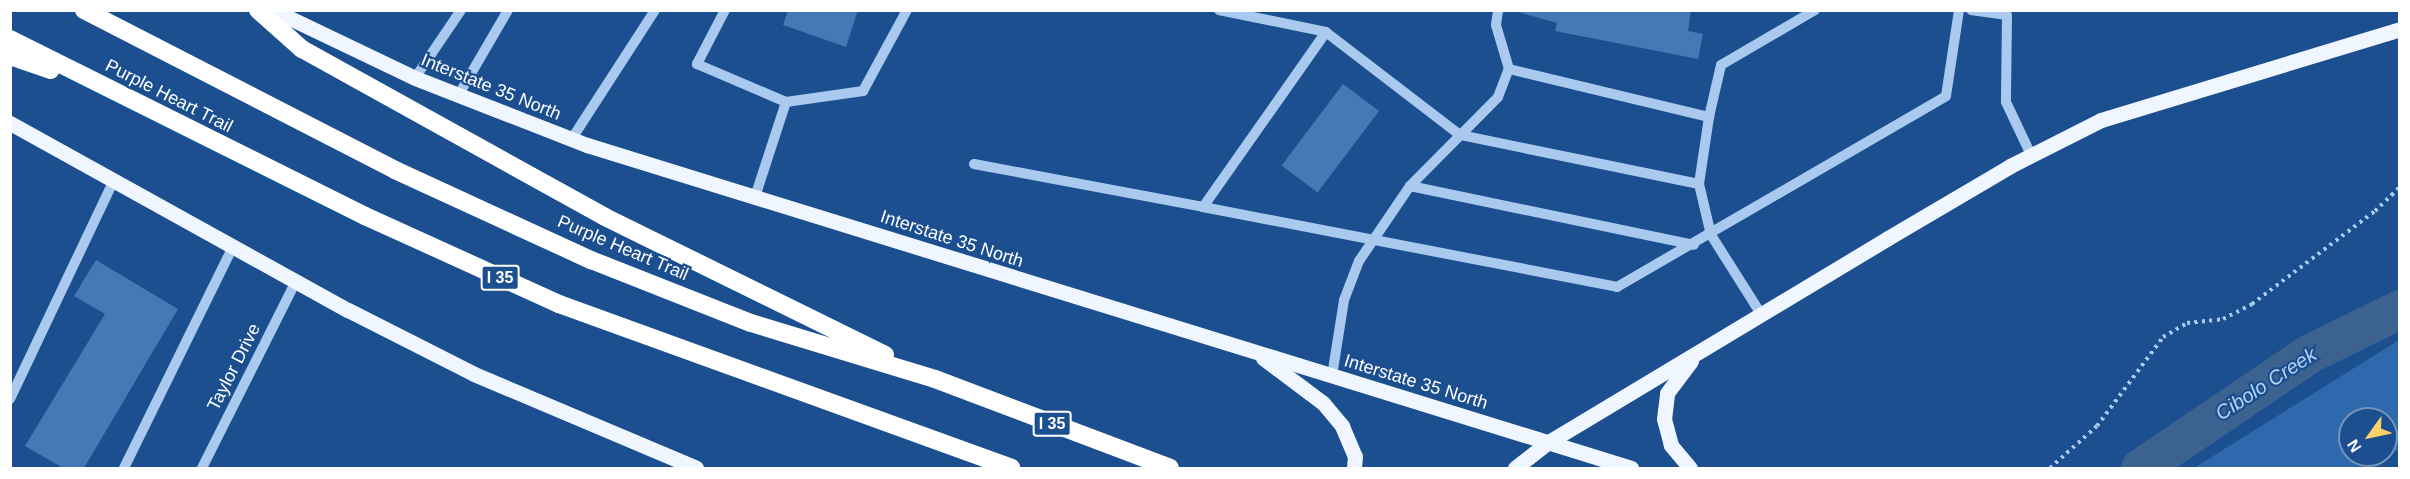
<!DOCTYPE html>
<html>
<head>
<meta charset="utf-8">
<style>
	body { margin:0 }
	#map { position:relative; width:2410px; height:479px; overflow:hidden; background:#1b4f8f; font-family:Helvetica,sans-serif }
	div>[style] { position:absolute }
	.green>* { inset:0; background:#2e69ad }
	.river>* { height:39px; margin:-19.5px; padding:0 19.5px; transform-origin:19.5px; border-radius:19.5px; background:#3c6290 }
	.building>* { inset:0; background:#4478b7; transform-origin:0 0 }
	.path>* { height:4px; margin-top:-2px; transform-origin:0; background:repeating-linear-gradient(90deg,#a9c9ee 0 3px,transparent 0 7.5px) }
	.minor>* { height:10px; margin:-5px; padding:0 5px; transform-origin:5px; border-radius:5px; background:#a9c9ee }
	.major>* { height:15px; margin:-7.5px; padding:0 7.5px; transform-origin:7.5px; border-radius:7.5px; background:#f0f6ff }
	.highway>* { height:18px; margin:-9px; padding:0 9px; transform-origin:9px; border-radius:9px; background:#fff }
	span { translate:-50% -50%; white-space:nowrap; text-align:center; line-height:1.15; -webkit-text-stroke:4.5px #1b4f8f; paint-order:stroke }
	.shield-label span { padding:2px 4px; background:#1b4f8f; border:2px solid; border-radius:4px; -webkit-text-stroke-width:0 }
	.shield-label { font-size:16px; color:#fff; font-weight:700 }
	.street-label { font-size:18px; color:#fff }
	.water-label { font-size:20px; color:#b5d3f5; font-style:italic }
	.frame { position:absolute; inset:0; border:12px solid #fff; pointer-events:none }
	.north { position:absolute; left:2338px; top:407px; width:60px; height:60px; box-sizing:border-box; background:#1b4f8f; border:2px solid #7695bc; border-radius:50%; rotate:237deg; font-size:16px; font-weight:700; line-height:24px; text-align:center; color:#fff }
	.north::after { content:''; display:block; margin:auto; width:21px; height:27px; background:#ffd166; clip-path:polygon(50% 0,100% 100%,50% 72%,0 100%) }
</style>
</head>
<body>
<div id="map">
	<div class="green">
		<i style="clip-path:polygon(2399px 340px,2399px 450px,2386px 453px,2386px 419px,2350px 419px,2350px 455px,2379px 455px,2365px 468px,2194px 468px)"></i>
	</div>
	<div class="river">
		<i style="left:2140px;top:468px;width:205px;rotate:-34.1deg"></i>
		<i style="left:2310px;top:353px;width:100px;rotate:-26.1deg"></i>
	</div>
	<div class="building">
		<i style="clip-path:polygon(788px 10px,858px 10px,846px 47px,783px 25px)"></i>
		<i style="clip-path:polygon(1511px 10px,1691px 10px,1688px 31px,1703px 34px,1698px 59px,1555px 31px,1557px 23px)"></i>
		<i style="left:1343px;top:84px;width:45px;height:102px;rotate:37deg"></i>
		<i style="clip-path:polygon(96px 260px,178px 309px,84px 468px,63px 468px,25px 446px,105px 314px,74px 296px)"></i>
	</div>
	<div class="path">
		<i style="left:2050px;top:468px;width:63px;rotate:-41.8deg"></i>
		<i style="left:2097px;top:426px;width:111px;rotate:-53.4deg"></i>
		<i style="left:2163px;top:337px;width:28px;rotate:-30deg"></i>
		<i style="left:2187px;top:323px;width:36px;rotate:-6deg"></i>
		<i style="left:2223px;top:319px;width:33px;rotate:-27deg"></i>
		<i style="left:2252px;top:304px;width:154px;rotate:-37.1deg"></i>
		<i style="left:2375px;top:211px;width:35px;rotate:-44deg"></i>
	</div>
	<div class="minor">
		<i style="left:725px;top:10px;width:61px;rotate:117.4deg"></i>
		<i style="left:697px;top:64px;width:97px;rotate:23.1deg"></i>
		<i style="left:786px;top:102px;width:100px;rotate:108.1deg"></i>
		<i style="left:1219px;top:10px;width:109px;rotate:11.6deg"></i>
		<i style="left:1971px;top:10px;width:36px;rotate:8deg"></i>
		<i style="left:2007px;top:15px;width:87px;rotate:90.7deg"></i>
		<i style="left:2006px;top:102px;width:59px;rotate:64.7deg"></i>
		<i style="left:1509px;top:69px;width:206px;rotate:13.5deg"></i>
		<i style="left:415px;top:78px;width:82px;rotate:-55.9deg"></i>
		<i style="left:458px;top:96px;width:99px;rotate:-59.8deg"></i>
		<i style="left:786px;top:102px;width:78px;rotate:-8.1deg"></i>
		<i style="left:863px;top:91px;width:92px;rotate:-61.5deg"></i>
		<i style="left:571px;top:140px;width:155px;rotate:-57.1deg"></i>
		<i style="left:974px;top:164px;width:233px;rotate:10.6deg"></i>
		<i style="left:1699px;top:184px;width:244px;rotate:-168.4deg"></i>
		<i style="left:1460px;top:135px;width:169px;rotate:-142.5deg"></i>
		<i style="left:1326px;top:32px;width:214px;rotate:125.1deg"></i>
		<i style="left:1203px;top:207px;width:422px;rotate:10.9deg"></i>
		<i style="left:1617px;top:287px;width:380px;rotate:-30.1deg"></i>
		<i style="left:1946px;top:96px;width:87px;rotate:-81.4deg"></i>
		<i style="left:1410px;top:186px;width:290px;rotate:11.7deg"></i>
		<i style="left:1761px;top:314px;width:93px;rotate:-122.3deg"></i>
		<i style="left:1711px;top:235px;width:52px;rotate:-103.2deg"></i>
		<i style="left:1699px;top:184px;width:68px;rotate:-81.5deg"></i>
		<i style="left:1709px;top:117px;width:53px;rotate:-77deg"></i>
		<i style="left:1721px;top:65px;width:109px;rotate:-30.3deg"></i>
		<i style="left:1332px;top:376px;width:77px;rotate:-81deg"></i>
		<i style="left:1344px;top:300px;width:42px;rotate:-69deg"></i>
		<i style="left:1359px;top:261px;width:91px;rotate:-55.8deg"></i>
		<i style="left:1410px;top:186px;width:125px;rotate:-45.3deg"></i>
		<i style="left:1498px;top:97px;width:30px;rotate:-69deg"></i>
		<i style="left:1509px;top:69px;width:46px;rotate:-106.5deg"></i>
		<i style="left:1496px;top:25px;width:15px;rotate:-82deg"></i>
		<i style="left:10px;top:399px;width:242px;rotate:-64.6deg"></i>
		<i style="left:124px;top:468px;width:247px;rotate:-63.8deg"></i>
		<i style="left:202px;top:468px;width:209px;rotate:-63.3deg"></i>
	</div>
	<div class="major">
		<i style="left:273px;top:10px;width:157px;rotate:25.6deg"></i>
		<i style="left:415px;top:78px;width:185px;rotate:21.3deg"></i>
		<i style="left:587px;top:145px;width:1093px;rotate:17.19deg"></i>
		<i style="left:10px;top:123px;width:386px;rotate:29deg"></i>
		<i style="left:348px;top:310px;width:141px;rotate:26.9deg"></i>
		<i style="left:474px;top:374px;width:241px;rotate:22.9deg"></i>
		<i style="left:1263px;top:358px;width:75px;rotate:36.9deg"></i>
		<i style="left:1323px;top:403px;width:30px;rotate:50deg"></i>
		<i style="left:1342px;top:426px;width:33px;rotate:67deg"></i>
		<i style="left:1355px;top:456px;width:12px;rotate:95deg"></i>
		<i style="left:1515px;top:468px;width:41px;rotate:-38deg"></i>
		<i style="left:1547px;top:443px;width:398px;rotate:-31deg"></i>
		<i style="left:1888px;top:238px;width:142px;rotate:-30.5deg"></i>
		<i style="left:2010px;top:166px;width:102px;rotate:-26.8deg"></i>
		<i style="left:2101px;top:120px;width:313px;rotate:-16.9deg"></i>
		<i style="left:1690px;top:468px;width:30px;rotate:-130deg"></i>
		<i style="left:1671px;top:445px;width:27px;rotate:-105deg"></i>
		<i style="left:1664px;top:419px;width:26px;rotate:-83deg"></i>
		<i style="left:1667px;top:393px;width:40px;rotate:-53deg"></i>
	</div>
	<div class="highway">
		<i style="left:84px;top:10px;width:350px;rotate:27.2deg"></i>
		<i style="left:395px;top:170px;width:216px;rotate:24.7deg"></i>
		<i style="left:591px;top:260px;width:172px;rotate:21.5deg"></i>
		<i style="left:751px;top:323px;width:192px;rotate:16.9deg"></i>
		<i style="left:935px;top:379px;width:251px;rotate:20.7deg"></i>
		<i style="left:258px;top:10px;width:59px;rotate:41.6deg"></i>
		<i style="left:302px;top:49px;width:346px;rotate:29deg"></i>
		<i style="left:605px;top:217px;width:312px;rotate:26.2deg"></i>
		<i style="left:10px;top:39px;width:397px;rotate:26.5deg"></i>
		<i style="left:365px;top:216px;width:213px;rotate:24.4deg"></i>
		<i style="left:559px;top:304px;width:481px;rotate:19.9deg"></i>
		<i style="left:10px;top:56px;width:43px;rotate:18.9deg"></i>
	</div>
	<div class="shield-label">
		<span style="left:500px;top:278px">I 35</span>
		<span style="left:1052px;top:424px">I 35</span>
	</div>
	<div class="street-label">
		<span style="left:491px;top:87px;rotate:22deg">Interstate 35 North</span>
		<span style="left:169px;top:96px;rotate:27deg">Purple Heart Trail</span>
		<span style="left:952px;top:239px;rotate:18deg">Interstate 35 North</span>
		<span style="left:623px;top:248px;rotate:23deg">Purple Heart Trail</span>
		<span style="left:234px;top:367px;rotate:-63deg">Taylor Drive</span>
		<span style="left:1416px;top:382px;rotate:17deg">Interstate 35 North</span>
	</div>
	<div class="water-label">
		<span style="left:2266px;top:384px;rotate:-33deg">Cibolo Creek</span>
	</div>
	<div class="frame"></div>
	<div class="north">N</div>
</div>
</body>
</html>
